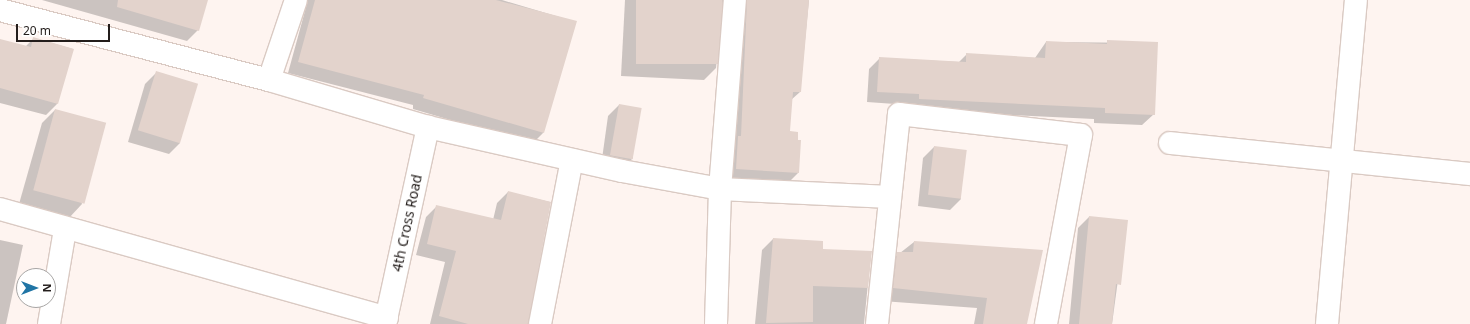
<!DOCTYPE html>
<html>
<head>
<meta charset="utf-8">
<style>
	body { margin:0 }
	#map { position:relative; width:1470px; height:324px; overflow:hidden; background:#fef4f0; font-family:"Noto Sans",sans-serif }
	div>[style] { position:absolute }
	.shadow>* { inset:0; background:#0003 }
	.building>* { inset:0; background:#e3d3cc; transform-origin:0 0 }
	.roads { filter:drop-shadow(1px 0 #dacac3) drop-shadow(-1px 0 #dacac3) drop-shadow(0 1px #dacac3) drop-shadow(0 -1px #dacac3) }
	.minor>* { height:22px; margin:-11px; padding:0 11px; transform-origin:11px; border-radius:11px; background:#fff }
	span { translate:-50% -50%; white-space:nowrap; text-align:center; line-height:1.15; -webkit-text-stroke:3px #fff; paint-order:stroke }
	.street-label { font-size:14px; color:#231d1b }
	.north { position:absolute; left:16px; top:268px; width:40px; height:40px; box-sizing:border-box; background:#fff; border:1px solid #a7a5a4; border-radius:50%; rotate:90deg; font-size:11px; font-weight:700; line-height:16px; text-align:center; color:#231d1b }
	.north::after { content:''; display:block; margin:auto; width:14px; height:18px; background:#2075a5; clip-path:polygon(50% 0,100% 100%,50% 72%,0 100%) }
	.scale { position:absolute; left:16px; top:24px; width:94px; height:18px; box-sizing:border-box; border:2px solid #231d1b; border-top:0; padding-left:5px; font-size:12px; line-height:14px; white-space:nowrap; color:#231d1b; -webkit-text-stroke:3px #fff; paint-order:stroke }
</style>
</head>
<body>
<div id="map">
	<div class="shadow">
		<i style="clip-path:polygon(42px 0,207px 0,198px 30px,187px 41px)"></i>
		<i style="clip-path:polygon(308px 0,502px 0,576px 22px,543px 133px,532px 144px,413px 109px,413px 105px,288px 73px)"></i>
		<i style="clip-path:polygon(625px 0,723px 0,716px 68px,704px 80px,621px 76px)"></i>
		<i style="clip-path:polygon(726px 0,809px 0,800px 92px,791px 100px,789px 132px,798px 173px,786px 185px,725px 181px)"></i>
		<i style="clip-path:polygon(34px 38px,73px 49px,57px 104px,46px 115px,0 103px,0 40px,25px 47px)"></i>
		<i style="clip-path:polygon(1046px 42px,1157px 43px,1154px 114px,1142px 125px,1094px 123px,1094px 119px,908px 110px,909px 105px,867px 102px,869px 69px,880px 58px,959px 62px,967px 54px,1035px 58px)"></i>
		<i style="clip-path:polygon(156px 73px,180px 143px,169px 154px,128px 142px,145px 84px)"></i>
		<i style="clip-path:polygon(619px 105px,633px 158px,622px 169px,601px 166px,608px 116px)"></i>
		<i style="clip-path:polygon(55px 110px,82px 204px,69px 218px,19px 204px,42px 123px)"></i>
		<i style="clip-path:polygon(934px 147px,961px 199px,950px 210px,918px 206px,923px 158px)"></i>
		<i style="clip-path:polygon(508px 192px,550px 202px,528px 324px,430px 324px,445px 262px,416px 255px,426px 217px,437px 206px,493px 220px,497px 203px)"></i>
		<i style="clip-path:polygon(1089px 217px,1126px 221px,1112px 324px,1069px 324px,1078px 228px)"></i>
		<i style="clip-path:polygon(773px 239px,822px 250px,871px 252px,864px 324px,755px 324px,762px 250px)"></i>
		<i style="clip-path:polygon(0 240px,23px 245px,6px 324px,0 324px)"></i>
		<i style="clip-path:polygon(914px 242px,1026px 324px,974px 324px,977px 308px,882px 301px,886px 264px)"></i>
	</div>
	<div class="building">
		<i style="clip-path:polygon(118px 0,208px 0,199px 31px,117px 7px)"></i>
		<i style="clip-path:polygon(315px 0,496px 0,577px 21px,544px 133px,423px 98px,424px 95px,298px 62px)"></i>
		<i style="left:636px;top:0;width:86px;height:64px"></i>
		<i style="clip-path:polygon(747px 0,809px 0,801px 92px,793px 92px,790px 131px,798px 132px,798px 140px,801px 140px,799px 173px,736px 169px,738px 136px,741px 136px)"></i>
		<i style="clip-path:polygon(33px 37px,74px 49px,58px 104px,0 88px,0 39px,31px 47px)"></i>
		<i style="clip-path:polygon(1107px 40px,1158px 42px,1155px 115px,1105px 113px,1105px 108px,919px 99px,919px 94px,877px 92px,879px 57px,966px 62px,966px 53px,1045px 58px,1046px 41px,1107px 44px)"></i>
		<i style="left:156px;top:71px;width:44px;height:62px;rotate:17deg"></i>
		<i style="left:619px;top:104px;width:23px;height:52px;rotate:10deg"></i>
		<i style="left:55px;top:109px;width:53px;height:84px;rotate:15deg"></i>
		<i style="left:934px;top:146px;width:33px;height:49px;rotate:7deg"></i>
		<i style="clip-path:polygon(508px 191px,551px 202px,528px 324px,468px 324px,439px 316px,456px 251px,427px 244px,436px 205px,501px 220px)"></i>
		<i style="clip-path:polygon(1089px 216px,1128px 220px,1121px 285px,1116px 284px,1112px 324px,1079px 324px)"></i>
		<i style="clip-path:polygon(773px 238px,823px 241px,823px 249px,872px 251px,868px 288px,813px 286px,813px 322px,766px 323px)"></i>
		<i style="clip-path:polygon(914px 241px,1043px 250px,1027px 324px,983px 324px,987px 298px,893px 288px,897px 252px,913px 252px)"></i>
	</div>
	<div class="roads">
		<div class="minor">
			<i style="left:0;top:10px;width:278px;rotate:14.6deg"></i>
			<i style="left:269px;top:80px;width:166px;rotate:16.5deg"></i>
			<i style="left:428px;top:127px;width:199px;rotate:12.8deg"></i>
			<i style="left:622px;top:171px;width:100px;rotate:10.4deg"></i>
			<i style="left:720px;top:189px;width:170px;rotate:2.7deg"></i>
			<i style="left:269px;top:80px;width:84px;rotate:-71.4deg"></i>
			<i style="left:1170px;top:143px;width:302px;rotate:5.9deg"></i>
			<i style="left:0;top:209px;width:402px;rotate:15.7deg"></i>
			<i style="left:49px;top:324px;width:96px;rotate:-80.4deg"></i>
			<i style="left:385px;top:324px;width:202px;rotate:-77.7deg"></i>
			<i style="left:540px;top:324px;width:167px;rotate:-79deg"></i>
			<i style="left:716px;top:324px;width:135px;rotate:-88.3deg"></i>
			<i style="left:720px;top:189px;width:190px;rotate:-85.5deg"></i>
			<i style="left:877px;top:324px;width:211px;rotate:-84deg"></i>
			<i style="left:899px;top:114px;width:183px;rotate:6.6deg"></i>
			<i style="left:1081px;top:135px;width:192px;rotate:100.5deg"></i>
			<i style="left:1327px;top:324px;width:325px;rotate:-84.9deg"></i>
		</div>
	</div>
	<div class="street-label">
		<span style="left:407px;top:223px;rotate:-78deg">4th Cross Road</span>
	</div>
	<div class="north">N</div>
	<div class="scale">20 m</div>
</div>
</body>
</html>
